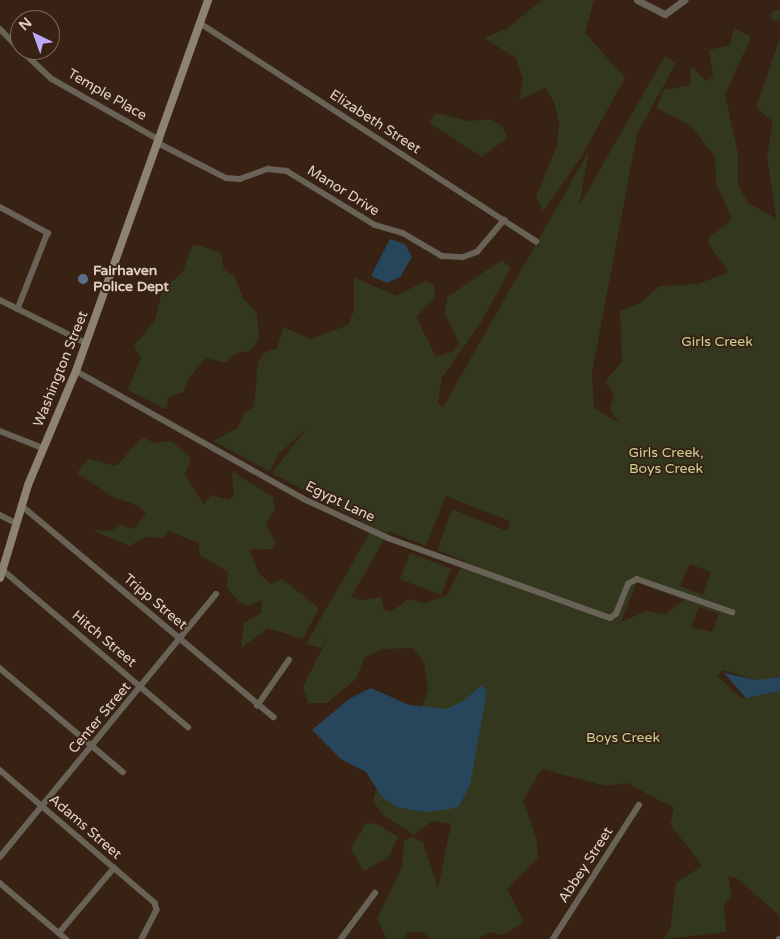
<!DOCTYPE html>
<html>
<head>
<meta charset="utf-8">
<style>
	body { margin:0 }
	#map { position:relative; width:780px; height:939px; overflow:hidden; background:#382213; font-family:"Varela Round",sans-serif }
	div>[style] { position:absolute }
	.green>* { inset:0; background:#33371e; transform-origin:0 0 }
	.round { border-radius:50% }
	.water>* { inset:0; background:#27465c }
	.minor>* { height:5.5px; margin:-2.75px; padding:0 2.75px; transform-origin:2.75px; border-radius:2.75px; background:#696257 }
	.tertiary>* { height:7px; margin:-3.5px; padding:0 3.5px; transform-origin:3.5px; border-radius:3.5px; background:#696257 }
	.secondary>* { height:8px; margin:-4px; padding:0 4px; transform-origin:4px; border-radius:4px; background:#8e8372 }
	.dots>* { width:14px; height:14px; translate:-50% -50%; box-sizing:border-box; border:2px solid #382213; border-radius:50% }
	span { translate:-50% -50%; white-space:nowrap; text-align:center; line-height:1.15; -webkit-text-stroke:4px #382213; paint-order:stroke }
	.street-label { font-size:14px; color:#e1d1c8 }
	.poi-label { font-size:14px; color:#e1d1c8; font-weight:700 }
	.left { translate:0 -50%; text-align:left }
	.park-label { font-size:14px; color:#c8d294 }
	.north { position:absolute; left:10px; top:10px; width:50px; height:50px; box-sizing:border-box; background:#382213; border:1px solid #7c685b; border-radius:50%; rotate:318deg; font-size:14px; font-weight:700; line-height:20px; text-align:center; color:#e1d1c8 }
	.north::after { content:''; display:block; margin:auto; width:18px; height:22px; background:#bcaaf6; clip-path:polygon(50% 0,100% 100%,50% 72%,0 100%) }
</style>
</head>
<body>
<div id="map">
	<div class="green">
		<i style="clip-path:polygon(542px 0,594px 0,585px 33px,625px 78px,580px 159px,543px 211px,536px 197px,557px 145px,559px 122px,554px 102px,545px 88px,519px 100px,523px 78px,516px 58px,484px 38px,506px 29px)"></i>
		<i class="round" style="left:770.5px;top:9.5px;width:11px;height:11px"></i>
		<i style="clip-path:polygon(evenodd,734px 28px,751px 37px,725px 95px,738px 154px,738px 185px,748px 203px,776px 218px,767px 156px,773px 122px,756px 107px,780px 38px,780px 677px,757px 680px,723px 670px,717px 675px,741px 698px,780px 691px,780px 916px,738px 879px,728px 876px,732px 895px,724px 905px,726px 932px,663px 939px,670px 930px,676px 883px,702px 866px,670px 824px,674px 808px,627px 783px,606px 786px,542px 769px,523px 800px,537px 840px,538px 857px,507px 889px,524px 922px,504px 935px,489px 932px,477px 939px,431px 939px,421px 931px,406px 933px,404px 939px,387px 939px,377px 919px,402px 867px,404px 840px,413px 837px,423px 843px,438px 888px,451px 824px,432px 821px,414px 835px,383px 815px,373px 801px,380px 775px,418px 717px,428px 690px,424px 662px,413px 648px,382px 649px,364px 658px,356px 679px,327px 703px,308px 703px,303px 687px,328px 637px,321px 648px,306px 644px,373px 527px,272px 473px,308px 427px,279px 454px,269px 471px,213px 441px,238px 428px,244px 414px,254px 406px,258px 362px,265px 352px,277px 349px,283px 327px,311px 339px,348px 325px,354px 311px,354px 277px,396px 296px,425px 281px,434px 284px,435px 298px,416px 317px,436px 357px,454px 351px,459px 343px,445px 314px,447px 297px,502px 260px,511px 268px,479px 326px,442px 377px,438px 404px,443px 407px,589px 151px,579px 206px,665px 56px,676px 63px,637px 134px,592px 373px,594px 408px,619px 423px,610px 409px,614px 394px,605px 382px,622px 361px,620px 310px,641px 303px,659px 286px,698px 284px,728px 272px,708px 243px,709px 237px,732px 219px,716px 183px,715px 156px,690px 125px,656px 108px,664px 90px,690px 85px,691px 66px,706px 81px,713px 77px,709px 50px,730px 45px,734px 28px,446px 496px,510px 521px,507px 531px,452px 509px,437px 550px,464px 561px,447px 595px,424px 603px,408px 599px,391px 612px,384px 610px,381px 597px,362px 600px,351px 597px,389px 531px,426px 546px,446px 496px,734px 28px,690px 564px,711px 572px,703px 595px,680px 586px,690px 564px,734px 28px,637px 582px,684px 600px,665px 615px,647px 611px,621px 622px,637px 582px,734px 28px,699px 607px,719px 614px,712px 632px,691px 627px,699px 607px)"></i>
		<i style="clip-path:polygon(437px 113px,469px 121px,491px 119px,503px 127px,507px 138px,482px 157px,434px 126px,429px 121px)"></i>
		<i style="clip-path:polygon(199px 245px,221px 253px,224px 270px,234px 275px,243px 298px,257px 314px,259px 338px,250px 351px,236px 353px,226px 363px,206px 358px,188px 379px,184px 392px,168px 397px,167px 409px,163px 408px,128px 390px,141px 358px,134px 346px,155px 320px,162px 291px,183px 271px,192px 246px)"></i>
		<i style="clip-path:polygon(143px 437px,154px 443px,171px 441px,191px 458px,185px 475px,204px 504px,211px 495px,228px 500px,234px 496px,232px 471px,273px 497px,275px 510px,266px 523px,276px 544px,272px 549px,249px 550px,259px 573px,271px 584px,282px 579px,319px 608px,303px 639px,268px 628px,241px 648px,244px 623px,261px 613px,262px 600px,249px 606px,239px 602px,227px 588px,228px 572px,200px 555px,198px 543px,169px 531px,162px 538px,144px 537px,130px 546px,91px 530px,112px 531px,119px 524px,133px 529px,146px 514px,139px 506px,113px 497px,77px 473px,88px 459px,116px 466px)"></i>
		<i style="left:410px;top:553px;width:44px;height:28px;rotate:21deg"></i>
		<i style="clip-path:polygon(366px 823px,378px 824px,398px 837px,388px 858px,363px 871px,351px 848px)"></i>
	</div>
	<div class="water">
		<i style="clip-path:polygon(390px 239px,405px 244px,412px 257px,400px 277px,387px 283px,371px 276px)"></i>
		<i style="clip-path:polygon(724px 673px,757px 680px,780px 677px,780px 691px,746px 698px)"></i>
		<i style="clip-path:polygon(481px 685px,487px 691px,470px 785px,459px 806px,450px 809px,425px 812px,397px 807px,382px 797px,366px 772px,341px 759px,312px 730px,349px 699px,371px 688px,409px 705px,447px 709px,465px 700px)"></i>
	</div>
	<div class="minor">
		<i style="left:200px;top:23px;width:401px;rotate:33deg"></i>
		<i style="left:0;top:29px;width:28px;rotate:45deg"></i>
		<i style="left:21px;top:50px;width:42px;rotate:43.1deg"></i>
		<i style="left:52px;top:79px;width:124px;rotate:29.5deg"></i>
		<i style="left:158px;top:143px;width:76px;rotate:27.2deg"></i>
		<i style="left:226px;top:178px;width:14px;rotate:4deg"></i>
		<i style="left:240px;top:179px;width:30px;rotate:-20deg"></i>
		<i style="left:268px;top:169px;width:19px;rotate:6deg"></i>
		<i style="left:287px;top:171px;width:103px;rotate:31.5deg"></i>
		<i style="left:375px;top:225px;width:29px;rotate:16deg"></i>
		<i style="left:403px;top:233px;width:45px;rotate:30.5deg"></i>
		<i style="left:442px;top:256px;width:21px;rotate:3deg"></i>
		<i style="left:463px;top:257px;width:15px;rotate:-20deg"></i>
		<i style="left:477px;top:252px;width:42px;rotate:-49.8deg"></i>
		<i style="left:0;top:207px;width:55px;rotate:28.4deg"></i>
		<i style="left:48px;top:233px;width:82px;rotate:111.5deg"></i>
		<i style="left:0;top:300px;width:96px;rotate:26.6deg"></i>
		<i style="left:76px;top:371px;width:261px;rotate:29.3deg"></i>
		<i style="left:304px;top:499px;width:93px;rotate:24.9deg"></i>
		<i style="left:388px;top:538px;width:236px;rotate:19.8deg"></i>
		<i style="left:610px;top:618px;width:7px;rotate:-34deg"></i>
		<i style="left:616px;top:614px;width:32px;rotate:-68deg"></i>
		<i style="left:628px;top:584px;width:10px;rotate:-29deg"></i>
		<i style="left:637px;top:579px;width:101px;rotate:19.2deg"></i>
		<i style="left:0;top:431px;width:46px;rotate:21.6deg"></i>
		<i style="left:21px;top:505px;width:330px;rotate:40deg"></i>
		<i style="left:0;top:515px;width:18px;rotate:27deg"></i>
		<i style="left:3px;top:570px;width:243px;rotate:40.3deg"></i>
		<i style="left:0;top:668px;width:161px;rotate:40.2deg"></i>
		<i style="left:257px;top:706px;width:56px;rotate:-55.2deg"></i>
		<i style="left:0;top:770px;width:204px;rotate:40.6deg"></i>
		<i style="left:155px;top:903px;width:7px;rotate:74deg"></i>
		<i style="left:157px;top:910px;width:33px;rotate:117deg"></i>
		<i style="left:0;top:857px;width:340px;rotate:-50.6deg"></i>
		<i style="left:0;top:883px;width:87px;rotate:40.3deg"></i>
		<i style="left:59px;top:933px;width:85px;rotate:-49.8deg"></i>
		<i style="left:341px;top:939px;width:57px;rotate:-53.5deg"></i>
		<i style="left:553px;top:939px;width:159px;rotate:-57.3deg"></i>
		<i style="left:779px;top:939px;width:1px"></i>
	</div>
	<div class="tertiary">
		<i style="left:637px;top:0;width:31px;rotate:27deg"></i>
		<i style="left:665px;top:14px;width:24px;rotate:-36deg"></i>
	</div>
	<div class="secondary">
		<i style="left:0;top:578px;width:97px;rotate:-73.2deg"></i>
		<i style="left:28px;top:485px;width:124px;rotate:-67.2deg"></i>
		<i style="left:76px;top:371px;width:394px;rotate:-70.4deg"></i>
	</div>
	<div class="dots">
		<i style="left:83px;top:279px;background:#5c6f8a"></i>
	</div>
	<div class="street-label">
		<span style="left:107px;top:95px;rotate:30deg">Temple Place</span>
		<span style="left:375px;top:122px;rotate:33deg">Elizabeth Street</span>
		<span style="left:343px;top:191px;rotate:32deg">Manor Drive</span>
		<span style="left:61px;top:369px;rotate:-68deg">Washington Street</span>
		<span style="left:340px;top:502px;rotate:26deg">Egypt Lane</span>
		<span style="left:155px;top:602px;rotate:40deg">Tripp Street</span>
		<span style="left:104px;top:639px;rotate:40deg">Hitch Street</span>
		<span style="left:100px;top:718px;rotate:-50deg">Center Street</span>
		<span style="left:85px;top:827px;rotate:41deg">Adams Street</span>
		<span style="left:586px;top:865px;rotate:-57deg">Abbey Street</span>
	</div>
	<div class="poi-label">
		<span class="left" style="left:93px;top:279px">Fairhaven<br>Police Dept</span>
	</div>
	<div class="park-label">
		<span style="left:717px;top:342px">Girls Creek</span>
		<span style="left:666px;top:461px">Girls Creek,<br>Boys Creek</span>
		<span style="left:623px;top:738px">Boys Creek</span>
	</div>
	<div class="north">N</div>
</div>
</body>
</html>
